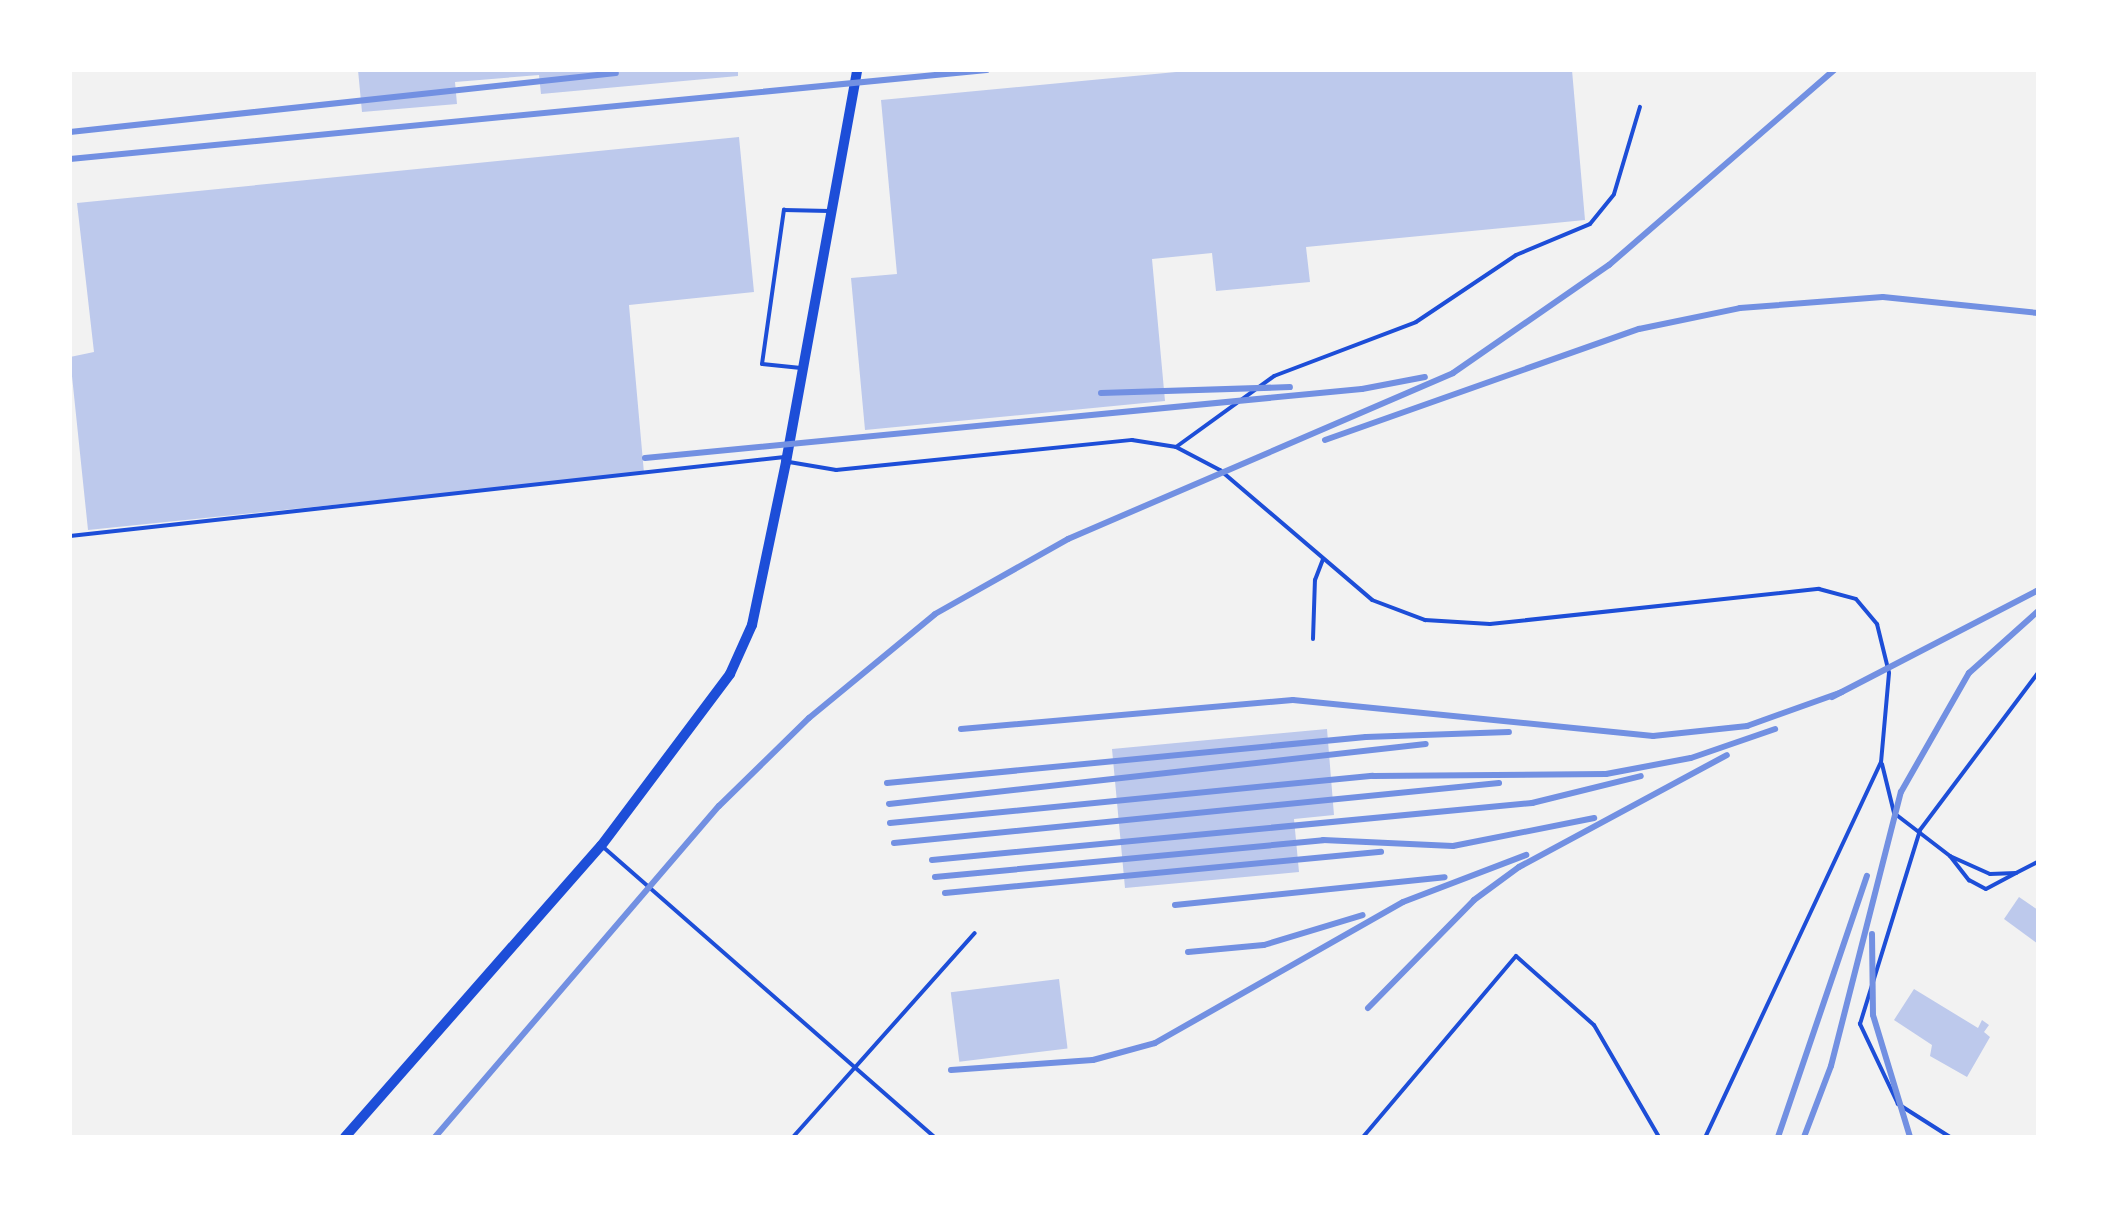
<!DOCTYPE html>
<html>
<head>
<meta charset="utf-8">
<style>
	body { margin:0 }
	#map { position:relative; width:2108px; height:1207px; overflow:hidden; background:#f2f2f2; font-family:"DejaVu Sans",sans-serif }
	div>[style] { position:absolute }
	.building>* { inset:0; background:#bdc9ec; transform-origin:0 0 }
	.service>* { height:4px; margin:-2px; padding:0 2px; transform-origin:2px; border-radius:2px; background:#1d4ed8 }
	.tertiary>* { height:10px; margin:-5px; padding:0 5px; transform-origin:5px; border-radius:5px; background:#1d4ed8 }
	.rail>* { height:6px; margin:-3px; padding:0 3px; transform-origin:3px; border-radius:3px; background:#7290e2 }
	span { translate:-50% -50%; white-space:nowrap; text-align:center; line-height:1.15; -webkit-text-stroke:8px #fff; paint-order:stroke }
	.frame { position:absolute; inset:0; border:72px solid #fff; pointer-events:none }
</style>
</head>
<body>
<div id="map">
	<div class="building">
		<i style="clip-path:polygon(358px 70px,738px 70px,738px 76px,541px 94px,539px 75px,455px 82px,457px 104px,362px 112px)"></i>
		<i style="clip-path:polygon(1197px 70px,1572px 70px,1585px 220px,1306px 247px,1310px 282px,1216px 291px,1212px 253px,1152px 259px,1165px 401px,865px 430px,851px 278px,897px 274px,881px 100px)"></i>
		<i style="clip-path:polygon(739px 137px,754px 292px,629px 305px,644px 473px,88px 530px,70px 357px,94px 352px,77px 203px)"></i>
		<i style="clip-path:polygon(1327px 729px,1334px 815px,1294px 819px,1299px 872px,1125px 888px,1112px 749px)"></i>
		<i style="clip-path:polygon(2019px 897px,2038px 910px,2038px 944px,2004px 919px)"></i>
		<i style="left:1059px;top:979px;width:70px;height:109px;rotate:83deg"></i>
		<i style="clip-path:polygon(1914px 989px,1978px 1028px,1982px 1020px,1989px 1025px,1984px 1032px,1990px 1037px,1967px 1077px,1930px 1056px,1932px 1045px,1894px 1020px)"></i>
	</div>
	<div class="service">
		<i style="left:801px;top:368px;width:39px;rotate:-174deg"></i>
		<i style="left:762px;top:364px;width:156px;rotate:-81.9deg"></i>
		<i style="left:784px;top:210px;width:45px;rotate:1.3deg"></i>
		<i style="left:1176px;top:447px;width:121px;rotate:-35.9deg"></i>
		<i style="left:1274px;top:376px;width:152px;rotate:-20.8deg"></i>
		<i style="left:1416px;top:322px;width:120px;rotate:-33.8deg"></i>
		<i style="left:1516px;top:255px;width:80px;rotate:-22.7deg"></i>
		<i style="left:1590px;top:224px;width:38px;rotate:-51deg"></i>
		<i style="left:1614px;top:194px;width:91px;rotate:-73.4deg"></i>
		<i style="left:789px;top:462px;width:48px;rotate:9.7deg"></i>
		<i style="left:836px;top:470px;width:298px;rotate:-5.8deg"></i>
		<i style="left:1132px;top:440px;width:45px;rotate:9deg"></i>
		<i style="left:1176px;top:447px;width:50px;rotate:27.6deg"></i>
		<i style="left:1220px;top:470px;width:200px;rotate:40.5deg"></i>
		<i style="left:1372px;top:600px;width:57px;rotate:20.7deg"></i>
		<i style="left:1425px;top:620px;width:65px;rotate:3.5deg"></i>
		<i style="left:1490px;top:624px;width:331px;rotate:-6.1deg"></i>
		<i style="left:1819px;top:589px;width:38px;rotate:15deg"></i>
		<i style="left:1856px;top:599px;width:33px;rotate:50deg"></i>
		<i style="left:1877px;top:624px;width:50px;rotate:76.2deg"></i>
		<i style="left:1889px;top:673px;width:89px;rotate:95.1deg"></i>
		<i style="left:1881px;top:762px;width:414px;rotate:115.1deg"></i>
		<i style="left:70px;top:536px;width:719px;rotate:-6.31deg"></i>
		<i style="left:1313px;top:639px;width:59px;rotate:-88.1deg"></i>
		<i style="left:1315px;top:580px;width:22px;rotate:-69deg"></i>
		<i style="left:1882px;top:764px;width:50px;rotate:76.2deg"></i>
		<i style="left:1894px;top:813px;width:71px;rotate:37.5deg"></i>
		<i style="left:1950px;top:856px;width:31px;rotate:52deg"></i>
		<i style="left:1969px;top:880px;width:19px;rotate:28deg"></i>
		<i style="left:1986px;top:889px;width:34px;rotate:-28deg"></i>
		<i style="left:2016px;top:873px;width:26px;rotate:178deg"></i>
		<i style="left:1990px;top:874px;width:44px;rotate:-155.8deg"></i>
		<i style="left:602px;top:846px;width:441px;rotate:41.2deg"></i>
		<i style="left:2016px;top:873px;width:25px;rotate:-27deg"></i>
		<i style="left:793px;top:1137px;width:273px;rotate:-48.3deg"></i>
		<i style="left:1363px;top:1137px;width:237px;rotate:-49.8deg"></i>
		<i style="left:1516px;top:956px;width:104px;rotate:41.5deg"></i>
		<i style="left:1594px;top:1025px;width:129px;rotate:59.9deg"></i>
		<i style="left:1950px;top:1137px;width:62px;rotate:-147.6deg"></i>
		<i style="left:1898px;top:1104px;width:89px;rotate:-115.4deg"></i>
		<i style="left:1860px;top:1024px;width:203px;rotate:-72.8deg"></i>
		<i style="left:1920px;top:830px;width:196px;rotate:-53.1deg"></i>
	</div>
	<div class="tertiary">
		<i style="left:345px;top:1137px;width:388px;rotate:-48.7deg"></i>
		<i style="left:601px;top:846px;width:215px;rotate:-53.1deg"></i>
		<i style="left:730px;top:674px;width:54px;rotate:-65.8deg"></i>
		<i style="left:752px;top:625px;width:167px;rotate:-78.2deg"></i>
		<i style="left:786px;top:462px;width:398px;rotate:-79.7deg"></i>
	</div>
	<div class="rail">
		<i style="left:70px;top:132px;width:549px;rotate:-6.17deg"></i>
		<i style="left:70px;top:159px;width:921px;rotate:-5.54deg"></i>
		<i style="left:1101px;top:393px;width:189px;rotate:-1.8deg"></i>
		<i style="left:1325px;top:440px;width:333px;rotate:-19.5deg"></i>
		<i style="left:1639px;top:329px;width:103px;rotate:-11.7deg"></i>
		<i style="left:1740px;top:308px;width:143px;rotate:-4.4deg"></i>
		<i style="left:1883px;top:297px;width:156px;rotate:5.9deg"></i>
		<i style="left:645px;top:458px;width:720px;rotate:-5.5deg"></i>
		<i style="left:1362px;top:389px;width:64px;rotate:-10.8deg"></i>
		<i style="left:1832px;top:697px;width:232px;rotate:-27.4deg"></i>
		<i style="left:961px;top:729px;width:333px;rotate:-5deg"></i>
		<i style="left:1293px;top:700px;width:362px;rotate:5.7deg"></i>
		<i style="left:1653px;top:736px;width:95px;rotate:-6.1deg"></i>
		<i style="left:1747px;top:726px;width:101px;rotate:-19.7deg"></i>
		<i style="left:887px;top:783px;width:481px;rotate:-5.5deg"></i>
		<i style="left:1366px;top:737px;width:143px;rotate:-2deg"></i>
		<i style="left:889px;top:804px;width:540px;rotate:-6.38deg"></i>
		<i style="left:890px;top:823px;width:485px;rotate:-5.6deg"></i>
		<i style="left:1373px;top:776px;width:233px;rotate:-0.5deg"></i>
		<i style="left:1606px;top:774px;width:86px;rotate:-10.7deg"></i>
		<i style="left:1691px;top:758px;width:89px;rotate:-19deg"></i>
		<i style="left:894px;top:843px;width:608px;rotate:-5.66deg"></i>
		<i style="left:932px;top:860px;width:603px;rotate:-5.43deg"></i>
		<i style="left:1532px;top:803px;width:112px;rotate:-13.9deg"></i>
		<i style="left:935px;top:877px;width:390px;rotate:-5.4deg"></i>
		<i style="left:1323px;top:840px;width:130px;rotate:2.6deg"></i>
		<i style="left:1453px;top:846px;width:144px;rotate:-11.2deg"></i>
		<i style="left:945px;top:893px;width:438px;rotate:-5.4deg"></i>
		<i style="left:1175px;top:905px;width:271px;rotate:-5.9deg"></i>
		<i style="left:1872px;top:934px;width:81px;rotate:89.3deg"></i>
		<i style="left:1873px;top:1015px;width:127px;rotate:73.1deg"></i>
		<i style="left:1188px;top:952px;width:76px;rotate:-5.3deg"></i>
		<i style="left:1264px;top:945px;width:103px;rotate:-16.9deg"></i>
		<i style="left:1368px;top:1008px;width:151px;rotate:-45.5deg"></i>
		<i style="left:1474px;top:900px;width:56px;rotate:-36.3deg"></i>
		<i style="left:1519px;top:867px;width:236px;rotate:-28.3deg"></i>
		<i style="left:951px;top:1070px;width:142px;rotate:-4deg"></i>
		<i style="left:1093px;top:1060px;width:64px;rotate:-15.3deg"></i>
		<i style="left:1155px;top:1043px;width:285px;rotate:-29.6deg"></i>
		<i style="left:1403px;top:902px;width:132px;rotate:-20.9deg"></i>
		<i style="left:435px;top:1137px;width:436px;rotate:-49.4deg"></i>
		<i style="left:719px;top:806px;width:126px;rotate:-44.4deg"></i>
		<i style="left:809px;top:718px;width:163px;rotate:-39.5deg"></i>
		<i style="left:935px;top:614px;width:153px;rotate:-29.4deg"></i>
		<i style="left:1068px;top:539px;width:419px;rotate:-23.3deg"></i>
		<i style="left:1453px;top:373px;width:190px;rotate:-34.7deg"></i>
		<i style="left:1609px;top:265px;width:298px;rotate:-40.9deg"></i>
		<i style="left:1778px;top:1137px;width:276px;rotate:-71.2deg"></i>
		<i style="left:1804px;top:1137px;width:76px;rotate:-69.2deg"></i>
		<i style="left:1831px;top:1066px;width:283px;rotate:-75.7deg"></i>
		<i style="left:1901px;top:792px;width:137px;rotate:-60.3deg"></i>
		<i style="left:1969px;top:673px;width:93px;rotate:-41.9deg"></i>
	</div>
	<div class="frame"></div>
</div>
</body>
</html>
